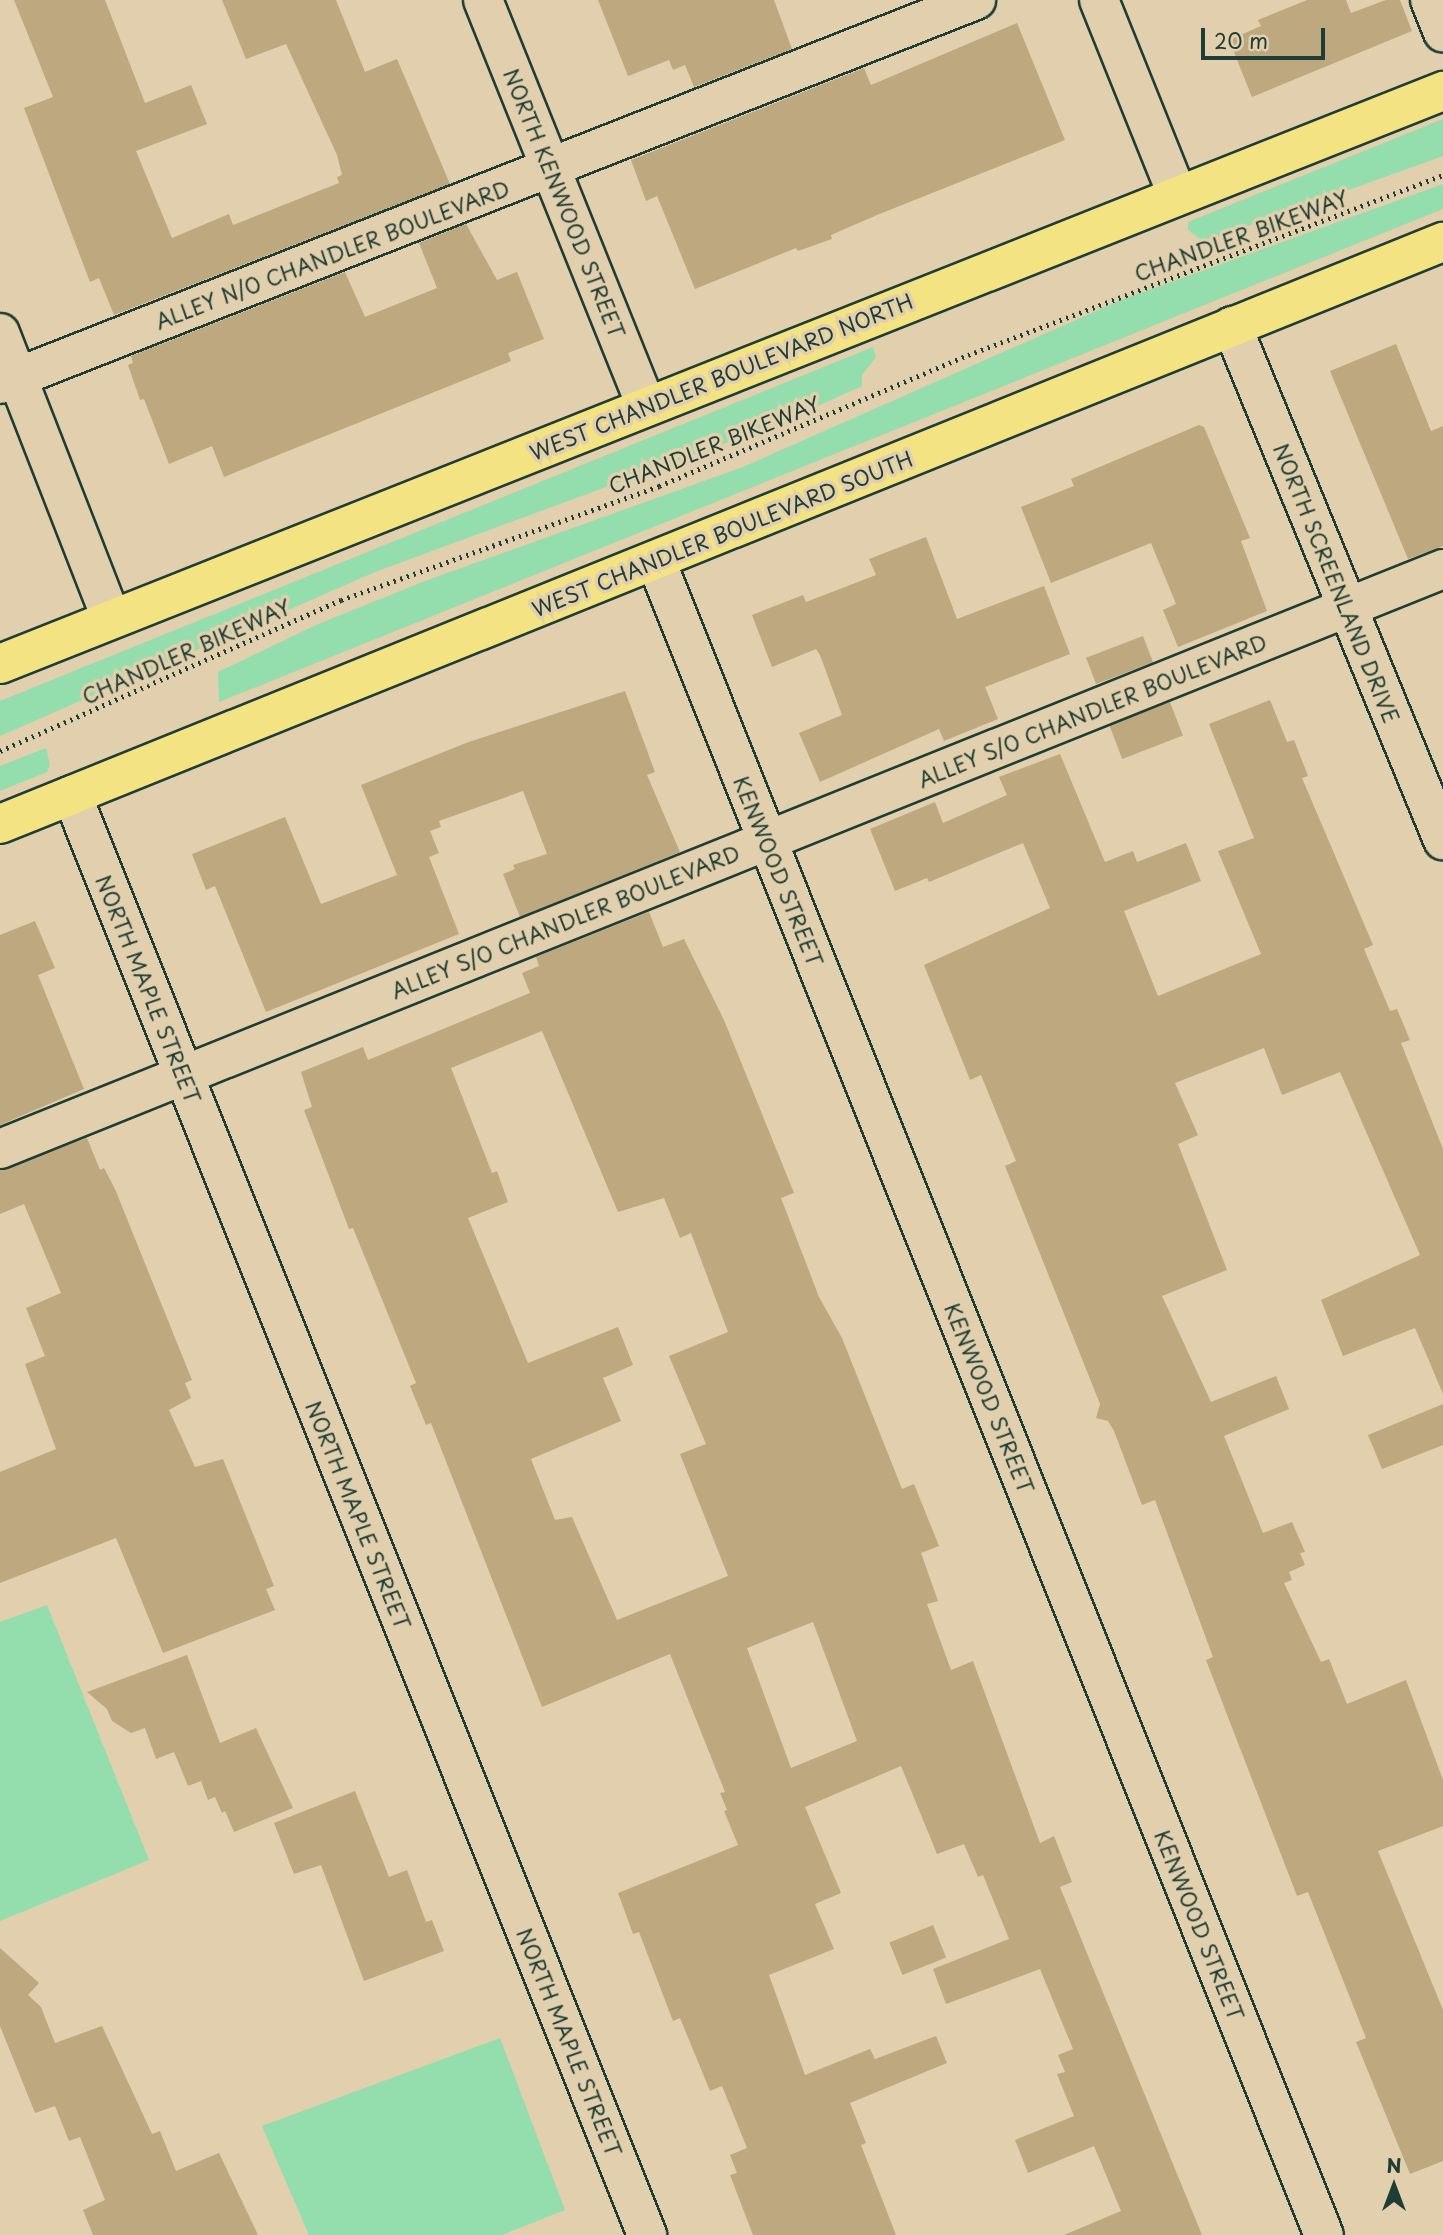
<!DOCTYPE html>
<html>
<head>
<meta charset="utf-8">
<style>
	body { margin:0 }
	#map { position:relative; width:1443px; height:2235px; overflow:hidden; background:#e1cfad; font-family:"Playpen Sans",sans-serif }
	div>[style] { position:absolute }
	.green>* { inset:0; background:#94ddac }
	.building>* { inset:0; background:#bea880; transform-origin:0 0 }
	.path>* { height:4.5px; margin-top:-2.25px; transform-origin:0; background:repeating-linear-gradient(90deg,#1f3d34 0 2px,transparent 0 7px) }
	.roads { filter:drop-shadow(2px 0 #1f3d34) drop-shadow(-2px 0 #1f3d34) drop-shadow(0 2px #1f3d34) drop-shadow(0 -2px #1f3d34) }
	.minor>* { height:38px; margin:-19px; padding:0 19px; transform-origin:19px; border-radius:19px; background:#e1cfad }
	.major>* { height:38px; margin:-19px; padding:0 19px; transform-origin:19px; border-radius:19px; background:#f4e382 }
	span { translate:-50% -50%; white-space:nowrap; text-align:center; line-height:1.15; -webkit-text-stroke:7px #e1cfad; paint-order:stroke }
	.street-label { font-size:21px; color:#1f3d34 }
	.north { position:absolute; left:1359px; top:2151px; width:70px; height:70px; -webkit-text-stroke:5px #e1cfad; paint-order:stroke; rotate:0deg; font-size:19px; font-weight:700; line-height:28px; text-align:center; color:#1f3d34 }
	.north::after { content:''; display:block; margin:auto; width:24px; height:32px; background:#1f3d34; clip-path:polygon(50% 0,100% 100%,50% 72%,0 100%) }
	.scale { position:absolute; left:1201px; top:28px; width:124px; height:32px; box-sizing:border-box; border:4px solid #1f3d34; border-top:0; padding-left:9px; font-size:21px; line-height:24px; white-space:nowrap; color:#1f3d34; -webkit-text-stroke:5px #e1cfad; paint-order:stroke }
</style>
</head>
<body>
<div id="map">
	<div class="green">
		<i style="clip-path:polygon(1443px 119px,1443px 156px,1204px 242px,1188px 230px,1188px 222px)"></i>
		<i style="clip-path:polygon(1443px 184px,1443px 209px,219px 702px,218px 672px,316px 625px,425px 581px,743px 467px,1119px 301px)"></i>
		<i style="clip-path:polygon(873px 347px,876px 357px,862px 375px,862px 386px,780px 423px,375px 572px,0 736px,0 701px)"></i>
		<i style="clip-path:polygon(46px 748px,50px 765px,47px 772px,0 791px,0 766px)"></i>
		<i style="clip-path:polygon(47px 1605px,149px 1860px,0 1921px,0 1622px)"></i>
		<i style="clip-path:polygon(500px 2038px,565px 2210px,502px 2235px,309px 2235px,262px 2126px)"></i>
	</div>
	<div class="building">
		<i style="clip-path:polygon(14px 0,105px 0,145px 103px,191px 85px,207px 124px,136px 151px,172px 238px,229px 214px,233px 225px,339px 183px,337px 177px,342px 175px,337px 155px,286px 44px,246px 59px,222px 0,336px 0,365px 72px,397px 59px,450px 184px,114px 315px,99px 278px,90px 282px,24px 108px,53px 97px)"></i>
		<i style="clip-path:polygon(598px 0,774px 0,792px 49px,694px 87px,685px 65px,673px 70px,669px 60px,628px 76px)"></i>
		<i style="clip-path:polygon(1307px 0,1346px 0,1351px 13px,1386px 0,1400px 0,1412px 31px,1252px 97px,1229px 40px,1261px 26px,1258px 20px)"></i>
		<i style="clip-path:polygon(1017px 23px,1065px 140px,877px 215px,831px 235px,832px 239px,798px 251px,796px 248px,695px 289px,657px 196px,646px 201px,631px 160px,864px 68px,871px 85px)"></i>
		<i style="clip-path:polygon(466px 224px,497px 280px,517px 272px,544px 339px,508px 353px,511px 361px,224px 477px,212px 446px,169px 464px,144px 399px,140px 400px,128px 365px,133px 363px,131px 356px,345px 272px,365px 317px,437px 288px,419px 243px)"></i>
		<i style="clip-path:polygon(1396px 344px,1431px 431px,1443px 426px,1443px 546px,1408px 559px,1330px 371px)"></i>
		<i style="clip-path:polygon(1199px 425px,1204px 427px,1250px 538px,1241px 541px,1267px 611px,1178px 647px,1163px 610px,1176px 604px,1151px 543px,1051px 583px,1021px 507px,1074px 486px,1071px 479px)"></i>
		<i style="clip-path:polygon(926px 537px,957px 619px,1044px 586px,1070px 654px,985px 687px,998px 719px,944px 741px,939px 729px,820px 782px,799px 733px,842px 715px,820px 655px,816px 649px,772px 667px,752px 615px,803px 595px,806px 602px,876px 575px,869px 559px)"></i>
		<i style="left:1143px;top:636px;width:28px;height:61px;rotate:69deg"></i>
		<i style="clip-path:polygon(625px 691px,655px 772px,647px 775px,680px 852px,520px 917px,503px 874px,515px 869px,513px 865px,547px 854px,523px 791px,439px 821px,441px 827px,430px 831px,439px 853px,429px 857px,459px 934px,266px 1012px,215px 886px,206px 890px,192px 854px,285px 817px,321px 904px,397px 875px,361px 785px,466px 743px)"></i>
		<i style="clip-path:polygon(1270px 700px,1287px 742px,1294px 740px,1308px 776px,1302px 778px,1373px 945px,1364px 949px,1388px 1006px,1390px 1011px,1397px 1009px,1410px 1040px,1401px 1043px,1443px 1149px,1443px 1394px,1415px 1328px,1343px 1356px,1321px 1300px,1420px 1255px,1340px 1072px,1282px 1095px,1264px 1048px,1175px 1083px,1198px 1135px,1178px 1144px,1227px 1270px,1162px 1296px,1211px 1402px,1276px 1376px,1289px 1409px,1224px 1436px,1263px 1533px,1292px 1522px,1305px 1552px,1300px 1553px,1305px 1565px,1289px 1572px,1292px 1580px,1284px 1583px,1321px 1662px,1329px 1659px,1347px 1704px,1406px 1680px,1443px 1780px,1443px 1826px,1378px 1851px,1443px 2010px,1443px 2161px,1410px 2174px,1356px 2042px,1366px 2038px,1308px 1892px,1297px 1896px,1206px 1660px,1213px 1657px,1155px 1500px,1142px 1505px,1114px 1431px,1108px 1421px,1096px 1418px,1100px 1404px,1005px 1166px,1016px 1161px,981px 1075px,970px 1080px,924px 965px,1050px 908px,1023px 843px,929px 882px,927px 878px,895px 891px,870px 829px,935px 802px,943px 823px,1007px 795px,999px 777px,1060px 754px,1105px 862px,1133px 851px,1137px 862px,1186px 843px,1201px 881px,1124px 911px,1158px 996px,1261px 954px,1218px 851px,1254px 838px,1209px 724px)"></i>
		<i style="left:1170px;top:702px;width:36px;height:65px;rotate:69deg"></i>
		<i style="clip-path:polygon(evenodd,649px 912px,663px 947px,684px 939px,724px 1020px,794px 1193px,781px 1198px,819px 1297px,842px 1338px,902px 1489px,914px 1484px,939px 1546px,921px 1553px,938px 1601px,927px 1604px,951px 1670px,973px 1661px,1040px 1843px,1054px 1836px,1072px 1882px,1060px 1887px,1202px 2235px,1064px 2235px,1121px 2211px,1094px 2146px,1028px 2173px,1015px 2140px,1074px 2116px,1057px 2074px,1065px 2072px,1058px 2055px,1073px 2049px,1040px 1969px,946px 2004px,933px 1969px,1009px 1939px,983px 1875px,978px 1877px,964px 1844px,937px 1854px,901px 1766px,805px 1807px,841px 1893px,815px 1904px,834px 1949px,769px 1975px,805px 2075px,870px 2049px,875px 2059px,936px 2036px,947px 2063px,850px 2103px,866px 2143px,861px 2145px,896px 2235px,753px 2235px,730px 2175px,737px 2173px,730px 2155px,747px 2148px,722px 2086px,710px 2091px,680px 2018px,673px 2021px,639px 1932px,633px 1934px,618px 1893px,738px 1845px,724px 1811px,727px 1810px,720px 1793px,725px 1792px,670px 1654px,542px 1707px,431px 1423px,426px 1425px,410px 1386px,416px 1383px,353px 1228px,349px 1229px,304px 1110px,312px 1107px,301px 1072px,363px 1047px,368px 1060px,530px 993px,522px 973px,539px 966px,536px 957px,649px 912px,542px 1031px,618px 1212px,664px 1198px,680px 1238px,691px 1233px,728px 1332px,669px 1356px,706px 1444px,680px 1454px,728px 1576px,617px 1620px,572px 1517px,555px 1520px,531px 1459px,621px 1421px,603px 1378px,633px 1365px,618px 1327px,528px 1363px,468px 1218px,508px 1202px,497px 1171px,492px 1173px,451px 1068px,542px 1031px,649px 912px,813px 1622px,857px 1741px,791px 1768px,747px 1648px,813px 1622px)"></i>
		<i style="clip-path:polygon(35px 921px,55px 968px,38px 975px,84px 1089px,0 1125px,0 935px)"></i>
		<i style="clip-path:polygon(87px 1138px,100px 1170px,104px 1168px,115px 1189px,192px 1380px,185px 1383px,191px 1398px,169px 1410px,195px 1467px,223px 1459px,274px 1586px,266px 1589px,275px 1610px,163px 1653px,116px 1538px,0 1583px,0 1472px,56px 1449px,25px 1364px,45px 1356px,26px 1308px,61px 1293px,24px 1204px,0 1214px,0 1170px)"></i>
		<i style="clip-path:polygon(1443px 1404px,1443px 1445px,1382px 1469px,1368px 1435px)"></i>
		<i style="clip-path:polygon(187px 1655px,220px 1743px,256px 1728px,293px 1808px,234px 1832px,225px 1811px,222px 1813px,215px 1797px,208px 1800px,201px 1781px,188px 1786px,174px 1752px,156px 1759px,145px 1728px,131px 1733px,112px 1721px,107px 1709px,87px 1692px)"></i>
		<i style="clip-path:polygon(355px 1791px,389px 1877px,407px 1870px,426px 1922px,432px 1920px,444px 1951px,364px 1981px,321px 1865px,294px 1874px,274px 1823px)"></i>
		<i style="left:933px;top:1925px;width:35px;height:47px;rotate:68deg"></i>
		<i style="clip-path:polygon(0 1948px,39px 1983px,28px 1995px,41px 2007px,55px 2043px,102px 2026px,152px 2134px,160px 2131px,176px 2171px,219px 2153px,258px 2235px,93px 2235px,83px 2210px,105px 2200px,80px 2137px,69px 2141px,55px 2106px,35px 2113px,0 2026px)"></i>
	</div>
	<div class="path">
		<i style="left:0;top:751px;width:373px;rotate:-23.9deg"></i>
		<i style="left:341px;top:600px;width:338px;rotate:-19.7deg"></i>
		<i style="left:659px;top:486px;width:336px;rotate:-23deg"></i>
		<i style="left:968px;top:355px;width:508px;rotate:-20.75deg"></i>
	</div>
	<div class="roads">
		<div class="minor">
			<i style="left:483px;top:0;width:437px;rotate:68.1deg"></i>
			<i style="left:1099px;top:0;width:209px;rotate:68.1deg"></i>
			<i style="left:1430px;top:0;width:35px;rotate:68deg"></i>
			<i style="left:1232px;top:326px;width:556px;rotate:67.68deg"></i>
			<i style="left:0;top:333px;width:306px;rotate:68.7deg"></i>
			<i style="left:0;top:384px;width:1049px;rotate:-21.48deg"></i>
			<i style="left:656px;top:561px;width:1802px;rotate:68.25deg"></i>
			<i style="left:72px;top:795px;width:1551px;rotate:68.23deg"></i>
			<i style="left:0;top:1149px;width:1555px;rotate:-21.9deg"></i>
		</div>
		<div class="major">
			<i style="left:0;top:664px;width:1553px;rotate:-21.66deg"></i>
			<i style="left:0;top:824px;width:1556px;rotate:-21.97deg"></i>
		</div>
	</div>
	<div class="street-label">
		<span style="left:565px;top:203px;rotate:68deg">NORTH KENWOOD STREET</span>
		<span style="left:1241px;top:235px;rotate:-20deg">CHANDLER BIKEWAY</span>
		<span style="left:332px;top:254px;rotate:-21deg">ALLEY N/O CHANDLER BOULEVARD</span>
		<span style="left:721px;top:376px;rotate:-22deg">WEST CHANDLER BOULEVARD NORTH</span>
		<span style="left:714px;top:444px;rotate:-22deg">CHANDLER BIKEWAY</span>
		<span style="left:722px;top:533px;rotate:-22deg">WEST CHANDLER BOULEVARD SOUTH</span>
		<span style="left:1337px;top:583px;rotate:68deg">NORTH SCREENLAND DRIVE</span>
		<span style="left:186px;top:651px;rotate:-24deg">CHANDLER BIKEWAY</span>
		<span style="left:1092px;top:710px;rotate:-22deg">ALLEY S/O CHANDLER BOULEVARD</span>
		<span style="left:779px;top:871px;rotate:68deg">KENWOOD STREET</span>
		<span style="left:565px;top:921px;rotate:-22deg">ALLEY S/O CHANDLER BOULEVARD</span>
		<span style="left:149px;top:989px;rotate:68deg">NORTH MAPLE STREET</span>
		<span style="left:990px;top:1398px;rotate:68deg">KENWOOD STREET</span>
		<span style="left:359px;top:1515px;rotate:68deg">NORTH MAPLE STREET</span>
		<span style="left:1200px;top:1925px;rotate:68deg">KENWOOD STREET</span>
		<span style="left:570px;top:2042px;rotate:68deg">NORTH MAPLE STREET</span>
	</div>
	<div class="north">N</div>
	<div class="scale">20 m</div>
</div>
</body>
</html>
